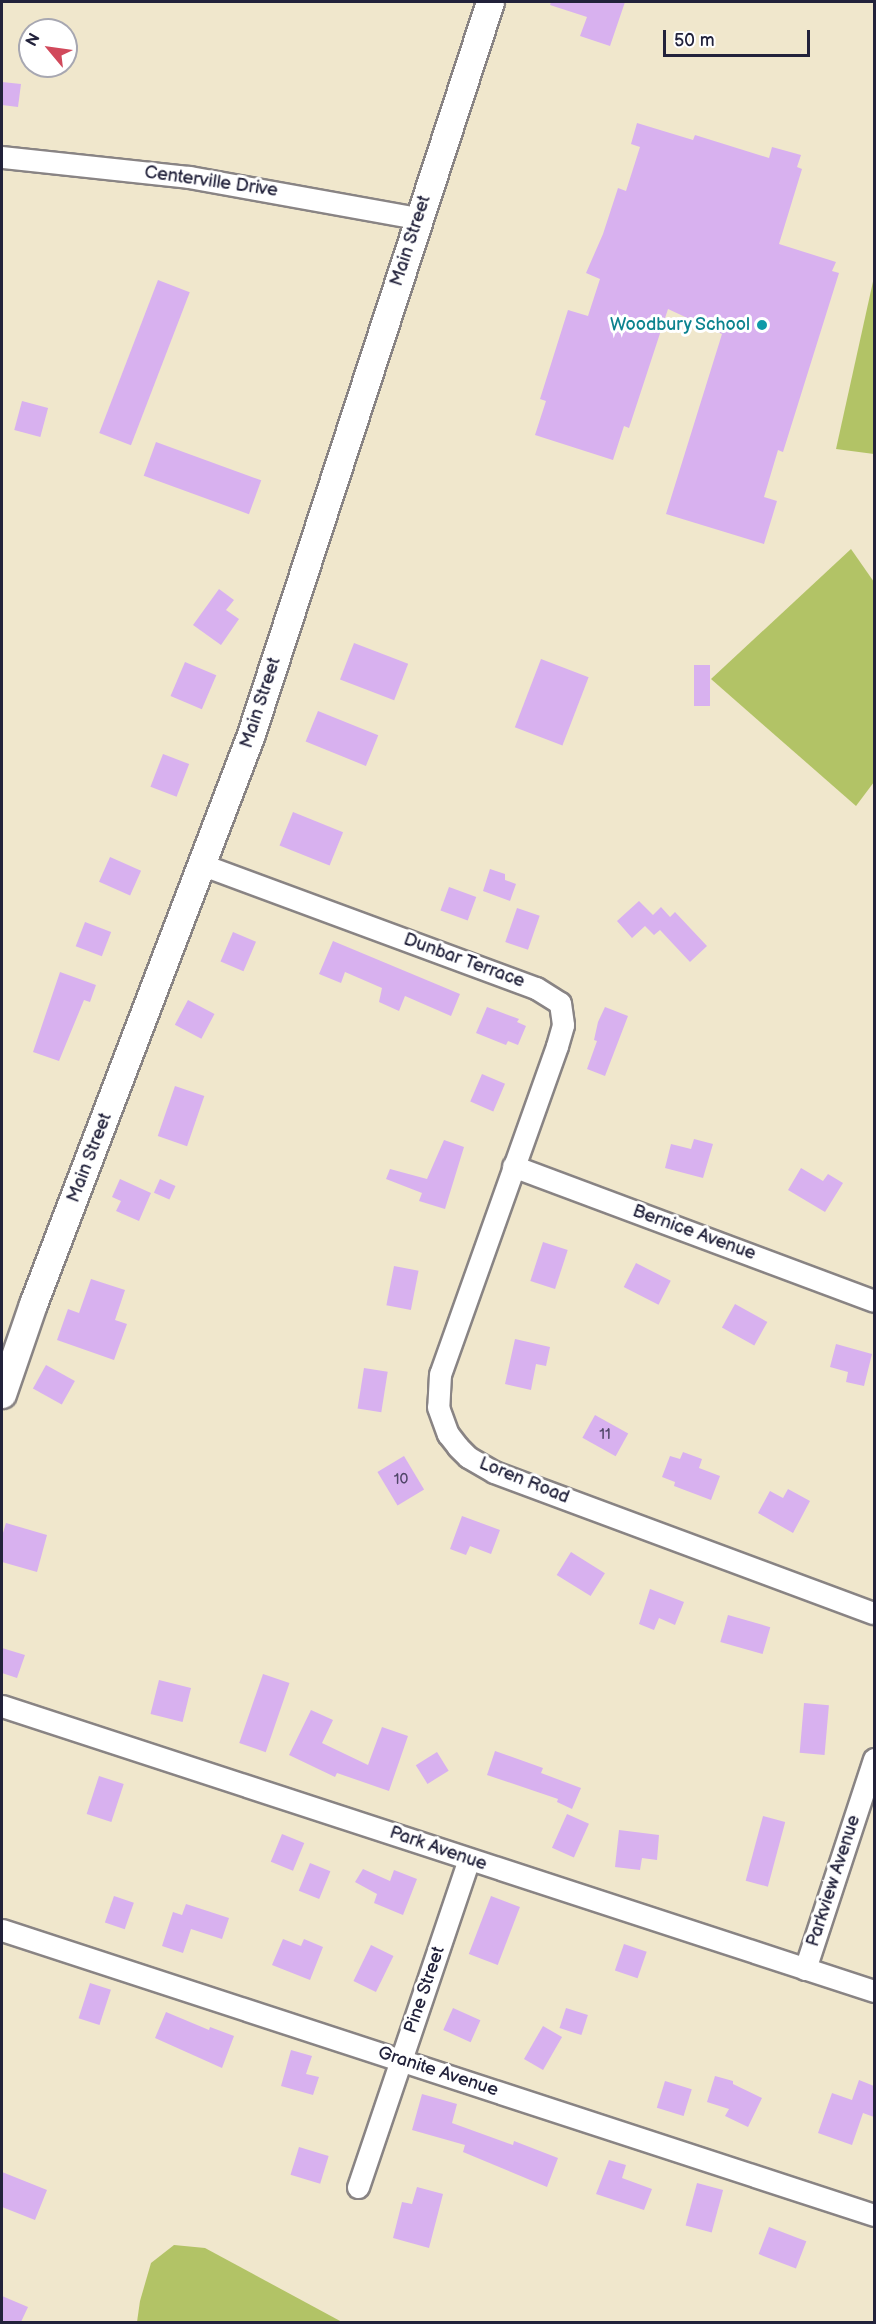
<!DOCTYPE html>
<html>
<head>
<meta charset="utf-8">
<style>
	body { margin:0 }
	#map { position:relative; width:876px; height:2324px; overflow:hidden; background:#f0e7cc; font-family:"Balsamiq Sans",sans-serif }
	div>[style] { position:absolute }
	.green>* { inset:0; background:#b2c366 }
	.building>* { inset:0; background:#d8b1ef; transform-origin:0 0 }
	.roads { filter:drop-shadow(2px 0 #898484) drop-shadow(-2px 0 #898484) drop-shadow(0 2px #898484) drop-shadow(0 -2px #898484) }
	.minor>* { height:21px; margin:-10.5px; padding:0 10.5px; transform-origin:10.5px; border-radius:10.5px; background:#fff }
	.major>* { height:27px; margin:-13.5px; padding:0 13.5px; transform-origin:13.5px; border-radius:13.5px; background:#fff }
	.dots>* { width:16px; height:16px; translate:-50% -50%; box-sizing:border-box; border:3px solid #fff; border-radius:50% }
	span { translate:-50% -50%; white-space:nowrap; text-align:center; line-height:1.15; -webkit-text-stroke:6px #fff; paint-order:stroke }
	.number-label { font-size:15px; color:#504668 }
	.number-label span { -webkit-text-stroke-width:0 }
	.street-label { font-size:18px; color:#22223b }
	.culture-label { font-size:18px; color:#0d838f }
	.right { translate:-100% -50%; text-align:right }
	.frame { position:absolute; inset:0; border:3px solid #22223b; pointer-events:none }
	.north { position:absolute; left:18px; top:18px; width:60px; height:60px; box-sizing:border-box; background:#fff; border:2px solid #a7a7b1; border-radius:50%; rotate:299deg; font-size:16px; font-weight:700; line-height:24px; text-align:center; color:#22223b }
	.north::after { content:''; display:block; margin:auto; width:21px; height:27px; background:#d1495b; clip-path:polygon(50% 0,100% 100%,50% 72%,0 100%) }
	.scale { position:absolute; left:663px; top:30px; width:147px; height:27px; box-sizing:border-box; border:3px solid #22223b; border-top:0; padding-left:8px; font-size:18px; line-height:21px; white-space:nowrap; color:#22223b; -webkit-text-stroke:4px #fff; paint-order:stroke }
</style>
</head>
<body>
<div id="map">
	<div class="green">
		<i style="clip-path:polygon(874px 277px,874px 454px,836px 449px)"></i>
		<i style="clip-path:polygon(851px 549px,874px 582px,874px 782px,856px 806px,711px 679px)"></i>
		<i style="clip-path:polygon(174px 2245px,205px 2248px,342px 2322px,137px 2322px,140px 2301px,151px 2263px)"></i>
	</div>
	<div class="building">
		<i style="clip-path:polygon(551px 2px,625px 2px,610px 46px,580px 36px,587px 17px,550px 5px)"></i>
		<i style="clip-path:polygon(2px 82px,21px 84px,18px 107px,2px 105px)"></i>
		<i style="clip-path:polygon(637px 123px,693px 140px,695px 135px,769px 158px,772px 147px,801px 155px,797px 167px,802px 169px,779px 244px,836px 262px,832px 271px,839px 273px,783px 452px,778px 450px,764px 497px,777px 501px,764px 544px,666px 514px,722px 334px,668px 309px,629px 428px,624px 426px,613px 460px,535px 435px,546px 401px,540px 399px,568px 310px,588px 316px,600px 279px,586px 273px,603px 234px,618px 188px,626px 191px,640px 147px,631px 144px)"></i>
		<i style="left:158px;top:280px;width:34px;height:164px;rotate:21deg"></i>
		<i style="left:22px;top:401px;width:27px;height:30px;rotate:15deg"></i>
		<i style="left:156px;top:442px;width:112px;height:36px;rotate:20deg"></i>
		<i style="clip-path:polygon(219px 589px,234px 600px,226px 610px,239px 619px,221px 645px,193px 625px)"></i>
		<i style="left:354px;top:643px;width:58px;height:39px;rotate:21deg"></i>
		<i style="left:541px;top:659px;width:51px;height:73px;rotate:21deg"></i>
		<i style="left:185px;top:662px;width:34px;height:37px;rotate:23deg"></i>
		<i style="left:694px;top:665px;width:16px;height:41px"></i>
		<i style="left:318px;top:711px;width:65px;height:33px;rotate:22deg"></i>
		<i style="left:163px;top:754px;width:28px;height:35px;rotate:21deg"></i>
		<i style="left:293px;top:812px;width:54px;height:36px;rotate:22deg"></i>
		<i style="left:110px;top:857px;width:34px;height:27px;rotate:24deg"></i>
		<i style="clip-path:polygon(490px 869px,505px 874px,505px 880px,516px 884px,510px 901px,483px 891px)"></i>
		<i style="left:449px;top:887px;width:29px;height:25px;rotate:20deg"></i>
		<i style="clip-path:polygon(639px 901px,653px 915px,661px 907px,670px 917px,675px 912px,707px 946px,690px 962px,660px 930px,654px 935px,645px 926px,632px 938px,617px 921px)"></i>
		<i style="left:517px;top:908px;width:24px;height:36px;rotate:19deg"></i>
		<i style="left:85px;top:922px;width:28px;height:26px;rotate:21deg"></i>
		<i style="left:233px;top:932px;width:25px;height:32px;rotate:23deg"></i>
		<i style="clip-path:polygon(333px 941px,460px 994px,451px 1016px,405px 996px,399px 1011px,379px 1002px,382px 988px,345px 972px,341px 983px,319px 974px)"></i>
		<i style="clip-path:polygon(60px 972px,96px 985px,90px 1002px,84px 1000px,59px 1061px,33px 1052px)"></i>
		<i style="left:188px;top:1000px;width:30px;height:28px;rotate:28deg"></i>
		<i style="clip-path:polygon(487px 1007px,519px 1019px,517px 1022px,526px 1026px,518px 1045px,508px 1041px,506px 1045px,476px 1033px)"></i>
		<i style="clip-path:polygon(605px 1007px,628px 1016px,605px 1076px,587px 1069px,597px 1041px,594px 1040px,598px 1022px)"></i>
		<i style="left:482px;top:1074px;width:25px;height:30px;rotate:23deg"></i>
		<i style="left:175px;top:1086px;width:31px;height:53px;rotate:19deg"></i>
		<i style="clip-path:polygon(694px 1139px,713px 1144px,703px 1178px,665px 1168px,671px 1144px,691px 1149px)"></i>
		<i style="clip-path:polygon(444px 1140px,464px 1147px,445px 1209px,419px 1201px,422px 1193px,386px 1179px,390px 1169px,427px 1179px)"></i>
		<i style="clip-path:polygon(801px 1168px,823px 1181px,828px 1174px,843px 1183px,825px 1212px,788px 1190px)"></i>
		<i style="clip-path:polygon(120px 1179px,151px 1193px,139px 1221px,116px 1211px,121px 1201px,112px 1197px)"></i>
		<i style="left:160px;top:1179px;width:17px;height:15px;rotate:24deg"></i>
		<i style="left:543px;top:1242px;width:26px;height:41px;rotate:18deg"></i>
		<i style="left:636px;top:1263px;width:39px;height:27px;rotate:27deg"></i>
		<i style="left:394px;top:1266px;width:25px;height:40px;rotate:11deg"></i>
		<i style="clip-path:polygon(91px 1279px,125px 1290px,115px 1320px,127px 1324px,114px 1360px,57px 1340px,68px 1309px,79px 1313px)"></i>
		<i style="left:735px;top:1304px;width:37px;height:27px;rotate:29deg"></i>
		<i style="clip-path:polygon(515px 1339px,550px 1347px,546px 1366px,536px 1364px,531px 1390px,505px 1384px)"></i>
		<i style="clip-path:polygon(836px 1344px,872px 1354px,864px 1386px,846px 1382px,848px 1372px,830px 1367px)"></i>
		<i style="left:46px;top:1365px;width:33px;height:27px;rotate:29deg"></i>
		<i style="left:364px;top:1368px;width:24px;height:41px;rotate:9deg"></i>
		<i style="left:595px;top:1415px;width:38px;height:26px;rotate:29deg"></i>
		<i style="clip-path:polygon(683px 1452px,702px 1459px,699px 1468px,720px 1476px,711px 1500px,674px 1486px,675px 1482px,662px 1477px,670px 1456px,680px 1459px)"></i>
		<i style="left:404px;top:1456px;width:39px;height:31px;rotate:59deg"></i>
		<i style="clip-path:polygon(788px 1489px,810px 1501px,793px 1533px,758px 1513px,770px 1491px,783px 1498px)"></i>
		<i style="clip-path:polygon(462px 1516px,500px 1530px,491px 1554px,470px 1546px,466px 1555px,450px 1549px)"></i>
		<i style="clip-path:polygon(6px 1523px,47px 1535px,37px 1572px,2px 1562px,2px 1536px)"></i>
		<i style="left:571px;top:1552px;width:40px;height:27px;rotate:32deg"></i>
		<i style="clip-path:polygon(650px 1589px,684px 1602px,675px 1625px,659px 1618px,654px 1630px,639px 1624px)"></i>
		<i style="left:728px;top:1615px;width:44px;height:28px;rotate:16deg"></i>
		<i style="clip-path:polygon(2px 1648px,25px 1655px,17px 1678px,2px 1673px)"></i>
		<i style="left:263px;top:1674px;width:28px;height:73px;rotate:19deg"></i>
		<i style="left:159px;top:1680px;width:33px;height:35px;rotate:14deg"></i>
		<i style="left:804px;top:1703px;width:25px;height:50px;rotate:5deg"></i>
		<i style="clip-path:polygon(311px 1710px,333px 1720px,322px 1743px,368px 1765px,382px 1727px,408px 1736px,389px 1791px,337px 1773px,335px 1777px,289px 1755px)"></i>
		<i style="clip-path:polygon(495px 1751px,543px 1768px,541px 1773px,581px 1788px,572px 1809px,557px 1802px,558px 1799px,487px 1775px)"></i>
		<i style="left:437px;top:1752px;width:22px;height:25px;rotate:58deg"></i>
		<i style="left:99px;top:1776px;width:26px;height:40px;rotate:18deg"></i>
		<i style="left:567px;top:1814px;width:24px;height:37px;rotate:24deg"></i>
		<i style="left:763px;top:1816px;width:23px;height:67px;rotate:15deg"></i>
		<i style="clip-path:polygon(619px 1830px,659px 1835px,657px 1860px,642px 1858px,640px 1870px,615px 1867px)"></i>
		<i style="left:282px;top:1834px;width:24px;height:30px;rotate:22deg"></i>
		<i style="left:310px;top:1863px;width:22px;height:30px;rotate:22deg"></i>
		<i style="clip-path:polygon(363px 1869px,390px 1881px,394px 1870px,417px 1879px,403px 1915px,374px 1903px,377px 1894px,355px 1882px)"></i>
		<i style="left:114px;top:1896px;width:21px;height:28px;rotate:19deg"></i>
		<i style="left:491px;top:1896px;width:31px;height:62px;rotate:21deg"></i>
		<i style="clip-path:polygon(186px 1904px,229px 1918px,222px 1939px,191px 1929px,183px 1953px,162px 1946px,173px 1912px,182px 1915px)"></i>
		<i style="clip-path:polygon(283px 1939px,301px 1946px,304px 1939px,323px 1947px,310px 1980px,272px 1965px)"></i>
		<i style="left:624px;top:1944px;width:24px;height:28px;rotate:19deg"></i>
		<i style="left:371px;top:1945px;width:25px;height:40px;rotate:26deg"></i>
		<i style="left:90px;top:1983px;width:22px;height:37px;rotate:18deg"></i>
		<i style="left:453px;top:2008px;width:30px;height:24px;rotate:24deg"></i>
		<i style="left:566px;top:2008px;width:23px;height:21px;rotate:18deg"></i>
		<i style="clip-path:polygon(166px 2012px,209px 2030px,210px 2027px,234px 2036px,222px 2068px,155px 2038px)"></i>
		<i style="left:543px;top:2026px;width:22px;height:38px;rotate:30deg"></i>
		<i style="clip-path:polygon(291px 2050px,312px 2056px,306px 2074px,319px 2077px,313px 2095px,281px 2086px)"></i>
		<i style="clip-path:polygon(715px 2076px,733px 2081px,733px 2084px,762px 2098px,748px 2127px,725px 2116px,729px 2109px,707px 2102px)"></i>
		<i style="clip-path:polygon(859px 2080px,874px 2086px,874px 2117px,863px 2113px,852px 2145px,818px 2133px,832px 2093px,852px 2100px)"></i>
		<i style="left:665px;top:2081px;width:28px;height:28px;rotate:17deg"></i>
		<i style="clip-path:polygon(422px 2094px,457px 2104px,452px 2123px,513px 2145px,514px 2141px,558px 2158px,547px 2187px,463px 2152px,465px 2145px,412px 2130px)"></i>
		<i style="left:299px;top:2147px;width:31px;height:29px;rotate:17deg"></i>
		<i style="clip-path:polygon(609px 2160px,626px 2165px,622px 2178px,652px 2189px,644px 2210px,596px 2194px)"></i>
		<i style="clip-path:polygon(2px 2172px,47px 2190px,35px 2220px,2px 2207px)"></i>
		<i style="left:697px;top:2183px;width:27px;height:44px;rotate:15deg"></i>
		<i style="clip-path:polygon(417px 2187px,443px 2194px,429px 2248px,393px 2238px,402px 2202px,412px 2204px)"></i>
		<i style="left:769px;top:2227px;width:40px;height:29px;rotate:21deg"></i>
		<i style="clip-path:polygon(2px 2296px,28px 2307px,21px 2322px,2px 2322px)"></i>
	</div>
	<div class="roads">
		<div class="minor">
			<i style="left:2px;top:157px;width:188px;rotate:6.1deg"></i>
			<i style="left:189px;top:177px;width:233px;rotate:10.2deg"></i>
			<i style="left:203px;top:865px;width:355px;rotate:20.3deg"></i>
			<i style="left:536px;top:988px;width:28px;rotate:32deg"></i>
			<i style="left:560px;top:1003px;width:22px;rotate:82deg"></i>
			<i style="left:563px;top:1025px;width:22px;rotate:106deg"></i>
			<i style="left:557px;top:1046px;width:348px;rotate:109.6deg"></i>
			<i style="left:440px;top:1374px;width:33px;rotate:93deg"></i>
			<i style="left:438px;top:1407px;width:29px;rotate:70deg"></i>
			<i style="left:448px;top:1434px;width:16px;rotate:52deg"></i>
			<i style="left:458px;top:1447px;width:14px;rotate:45deg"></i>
			<i style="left:468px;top:1457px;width:30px;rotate:30deg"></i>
			<i style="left:494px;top:1472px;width:405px;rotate:20.4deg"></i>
			<i style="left:513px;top:1166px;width:385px;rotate:20.5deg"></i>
			<i style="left:2px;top:1706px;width:917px;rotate:18.1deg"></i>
			<i style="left:2px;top:1930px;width:917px;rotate:18.1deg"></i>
			<i style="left:805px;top:1969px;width:221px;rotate:-71.8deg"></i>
			<i style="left:358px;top:2187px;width:345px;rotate:-71.3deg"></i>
		</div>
		<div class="major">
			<i style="left:2px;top:1394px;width:95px;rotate:-71deg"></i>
			<i style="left:33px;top:1304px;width:607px;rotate:-69.06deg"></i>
			<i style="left:250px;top:737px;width:773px;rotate:-71.92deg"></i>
		</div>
	</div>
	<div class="dots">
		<i style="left:762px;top:325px;background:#0f9aa8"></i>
	</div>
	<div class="number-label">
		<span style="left:605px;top:1435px">11</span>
		<span style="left:401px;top:1480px">10</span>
	</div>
	<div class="street-label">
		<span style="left:211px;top:182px;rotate:8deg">Centerville Drive</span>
		<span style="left:411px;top:241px;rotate:-72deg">Main Street</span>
		<span style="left:261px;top:703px;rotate:-72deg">Main Street</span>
		<span style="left:464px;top:961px;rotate:20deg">Dunbar Terrace</span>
		<span style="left:90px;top:1158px;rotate:-69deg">Main Street</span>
		<span style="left:694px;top:1233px;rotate:20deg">Bernice Avenue</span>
		<span style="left:524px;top:1481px;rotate:22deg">Loren Road</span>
		<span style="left:438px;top:1849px;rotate:19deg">Park Avenue</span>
		<span style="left:834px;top:1881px;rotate:-72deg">Parkview Avenue</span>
		<span style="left:425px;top:1990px;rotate:-71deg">Pine Street</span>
		<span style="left:438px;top:2072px;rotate:18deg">Granite Avenue</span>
	</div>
	<div class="culture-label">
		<span class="right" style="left:750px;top:325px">Woodbury School</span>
	</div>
	<div class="frame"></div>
	<div class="north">N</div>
	<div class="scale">50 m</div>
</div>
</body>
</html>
